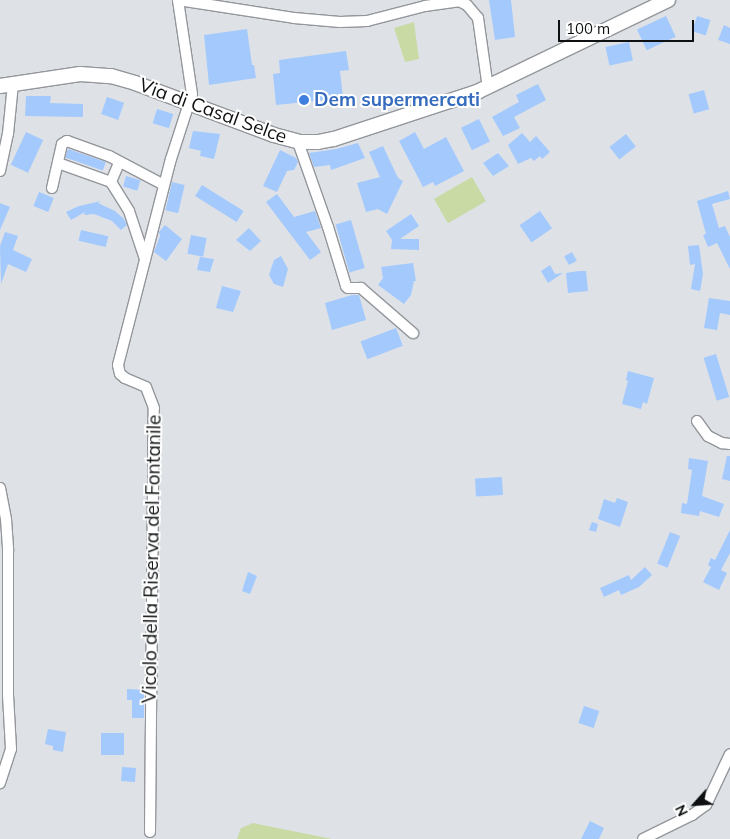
<!DOCTYPE html>
<html>
<head>
<meta charset="utf-8">
<style>
	body { margin:0 }
	#map { position:relative; width:730px; height:839px; overflow:hidden; background:#dee2e7; font-family:Mulish,sans-serif }
	div>[style] { position:absolute }
	.green>* { inset:0; background:#c9daa5; transform-origin:0 0 }
	.building>* { inset:0; background:#a3c9fd; transform-origin:0 0 }
	.roads { filter:drop-shadow(1px 0 #93969b) drop-shadow(-1px 0 #93969b) drop-shadow(0 1px #93969b) drop-shadow(0 -1px #93969b) }
	.minor>* { height:10px; margin:-5px; padding:0 5px; transform-origin:5px; border-radius:5px; background:#fff }
	.major>* { height:14px; margin:-7px; padding:0 7px; transform-origin:7px; border-radius:7px; background:#fff }
	.dots>* { width:14px; height:14px; translate:-50% -50%; box-sizing:border-box; border:2px solid #fff; border-radius:50% }
	span { translate:-50% -50%; white-space:nowrap; text-align:center; line-height:1.15; -webkit-text-stroke:4px #fff; paint-order:stroke }
	.shop-label { font-size:19px; color:#366cbe; font-weight:700 }
	.left { translate:0 -50%; text-align:left }
	.street-label { font-size:19px; color:#0e1011 }
	.north { position:absolute; left:670px; top:779px; width:50px; height:50px; -webkit-text-stroke:4px #fff; paint-order:stroke; rotate:244deg; font-size:14px; font-weight:700; line-height:20px; text-align:center; color:#0e1011 }
	.north::after { content:''; display:block; margin:auto; width:18px; height:22px; background:#0e1011; clip-path:polygon(50% 0,100% 100%,50% 72%,0 100%) }
	.scale { position:absolute; left:558px; top:20px; width:136px; height:22px; box-sizing:border-box; border:2px solid #0e1011; border-top:0; padding-left:6px; font-size:15px; line-height:18px; white-space:nowrap; color:#0e1011; -webkit-text-stroke:4px #fff; paint-order:stroke }
</style>
</head>
<body>
<div id="map">
	<div class="green">
		<i style="clip-path:polygon(414px 22px,419px 59px,405px 62px,394px 28px)"></i>
		<i style="left:472px;top:177px;width:28px;height:44px;rotate:60deg"></i>
		<i style="clip-path:polygon(253px 823px,332px 839px,237px 839px,241px 828px)"></i>
	</div>
	<div class="building">
		<i style="clip-path:polygon(489px 0,511px 0,515px 37px,495px 40px)"></i>
		<i style="left:666px;top:16px;width:23px;height:32px;rotate:65deg"></i>
		<i style="left:697px;top:16px;width:14px;height:16px;rotate:17deg"></i>
		<i style="clip-path:polygon(724px 25px,730px 28px,730px 44px,718px 40px)"></i>
		<i style="clip-path:polygon(247px 29px,252px 65px,254px 65px,256px 78px,209px 85px,204px 35px)"></i>
		<i style="left:629px;top:42px;width:19px;height:24px;rotate:78deg"></i>
		<i style="clip-path:polygon(346px 51px,349px 70px,340px 71px,343px 98px,276px 105px,273px 74px,280px 73px,279px 60px)"></i>
		<i style="clip-path:polygon(538px 84px,546px 100px,514px 117px,520px 128px,503px 136px,492px 117px,519px 102px,516px 95px)"></i>
		<i style="left:704px;top:90px;width:20px;height:16px;rotate:75deg"></i>
		<i style="clip-path:polygon(26px 96px,51px 96px,50px 103px,83px 104px,83px 117px,25px 116px)"></i>
		<i style="left:107px;top:97px;width:18px;height:18px;rotate:19deg"></i>
		<i style="left:157px;top:109px;width:17px;height:15px;rotate:17deg"></i>
		<i style="left:479px;top:119px;width:25px;height:20px;rotate:64deg"></i>
		<i style="clip-path:polygon(193px 131px,220px 134px,214px 159px,200px 156px,201px 151px,189px 148px)"></i>
		<i style="left:26px;top:132px;width:19px;height:36px;rotate:25deg"></i>
		<i style="clip-path:polygon(415px 132px,424px 149px,446px 137px,464px 171px,435px 186px,433px 182px,423px 187px,399px 141px)"></i>
		<i style="clip-path:polygon(522px 133px,530px 142px,536px 136px,550px 152px,542px 159px,540px 156px,534px 161px,531px 158px,518px 164px,508px 145px)"></i>
		<i style="left:626px;top:134px;width:16px;height:21px;rotate:52deg"></i>
		<i style="clip-path:polygon(358px 143px,365px 158px,331px 170px,330px 165px,314px 167px,309px 153px,336px 149px)"></i>
		<i style="clip-path:polygon(383px 146px,398px 178px,403px 181px,387px 214px,378px 209px,366px 212px,357px 183px,380px 177px,369px 152px)"></i>
		<i style="left:68px;top:149px;width:40px;height:9px;rotate:19deg"></i>
		<i style="clip-path:polygon(280px 150px,296px 158px,298px 162px,294px 170px,287px 171px,277px 192px,263px 186px)"></i>
		<i style="clip-path:polygon(498px 153px,509px 166px,493px 176px,483px 163px)"></i>
		<i style="left:126px;top:176px;width:15px;height:11px;rotate:16deg"></i>
		<i style="left:172px;top:182px;width:13px;height:29px;rotate:13deg"></i>
		<i style="left:202px;top:185px;width:49px;height:13px;rotate:32deg"></i>
		<i style="clip-path:polygon(728px 191px,730px 199px,712px 204px,719px 228px,725px 226px,730px 237px,730px 269px,717px 243px,708px 247px,703px 235px,706px 234px,697px 201px)"></i>
		<i style="left:39px;top:192px;width:16px;height:15px;rotate:22deg"></i>
		<i style="clip-path:polygon(277px 194px,294px 217px,315px 211px,321px 228px,306px 232px,321px 252px,310px 260px,266px 202px)"></i>
		<i style="clip-path:polygon(101px 201px,98px 203px,115px 211px,124px 219px,127px 225px,121px 230px,112px 221px,94px 214px,84px 215px,85px 212px,71px 220px,66px 212px,79px 206px)"></i>
		<i style="clip-path:polygon(0 203px,10px 207px,0 230px)"></i>
		<i style="left:540px;top:211px;width:21px;height:25px;rotate:55deg"></i>
		<i style="clip-path:polygon(411px 214px,419px 226px,400px 239px,419px 239px,419px 250px,391px 249px,392px 240px,386px 231px)"></i>
		<i style="left:351px;top:220px;width:50px;height:16px;rotate:74deg"></i>
		<i style="clip-path:polygon(165px 225px,182px 239px,166px 261px,154px 252px,160px 236px,159px 232px)"></i>
		<i style="clip-path:polygon(249px 228px,261px 241px,250px 251px,236px 240px)"></i>
		<i style="left:81px;top:230px;width:28px;height:11px;rotate:13deg"></i>
		<i style="clip-path:polygon(5px 232px,18px 236px,13px 250px,32px 259px,26px 272px,8px 264px,1px 284px,0 246px)"></i>
		<i style="left:191px;top:235px;width:16px;height:19px;rotate:11deg"></i>
		<i style="clip-path:polygon(699px 245px,703px 274px,700px 291px,691px 289px,695px 264px,690px 265px,688px 246px)"></i>
		<i style="left:572px;top:252px;width:10px;height:9px;rotate:61deg"></i>
		<i style="clip-path:polygon(281px 256px,288px 269px,283px 287px,274px 284px,269px 275px,274px 260px)"></i>
		<i style="clip-path:polygon(200px 257px,214px 259px,210px 272px,197px 270px)"></i>
		<i style="clip-path:polygon(413px 263px,416px 281px,414px 281px,411px 295px,404px 304px,378px 285px,383px 278px,381px 267px)"></i>
		<i style="clip-path:polygon(550px 265px,555px 274px,563px 273px,548px 283px,541px 271px)"></i>
		<i style="clip-path:polygon(579px 271px,586px 271px,588px 291px,568px 293px,566px 273px)"></i>
		<i style="clip-path:polygon(222px 286px,241px 291px,233px 312px,216px 308px)"></i>
		<i style="clip-path:polygon(352px 295px,359px 295px,366px 320px,332px 330px,325px 303px)"></i>
		<i style="clip-path:polygon(709px 298px,730px 301px,730px 315px,720px 313px,717px 330px,704px 328px)"></i>
		<i style="left:396px;top:328px;width:19px;height:38px;rotate:69deg"></i>
		<i style="left:716px;top:354px;width:45px;height:13px;rotate:73deg"></i>
		<i style="clip-path:polygon(628px 371px,654px 378px,647px 404px,643px 402px,641px 409px,622px 404px,628px 381px,626px 380px)"></i>
		<i style="clip-path:polygon(727px 456px,730px 456px,730px 481px,722px 479px)"></i>
		<i style="clip-path:polygon(689px 458px,708px 461px,702px 496px,724px 504px,719px 517px,700px 511px,699px 516px,681px 513px,682px 503px,687px 504px,692px 470px,688px 469px)"></i>
		<i style="left:502px;top:477px;width:18px;height:27px;rotate:87deg"></i>
		<i style="clip-path:polygon(617px 498px,628px 502px,620px 527px,598px 519px,604px 499px,615px 503px)"></i>
		<i style="clip-path:polygon(592px 522px,598px 524px,596px 532px,589px 530px)"></i>
		<i style="clip-path:polygon(730px 530px,730px 553px,721px 570px,727px 573px,719px 590px,703px 582px,711px 567px,708px 565px,711px 558px,715px 560px)"></i>
		<i style="left:670px;top:532px;width:11px;height:34px;rotate:22deg"></i>
		<i style="clip-path:polygon(645px 567px,652px 575px,639px 587px,621px 595px,619px 590px,604px 597px,600px 588px,629px 575px,631px 580px)"></i>
		<i style="clip-path:polygon(248px 572px,257px 576px,250px 594px,242px 591px)"></i>
		<i style="clip-path:polygon(127px 689px,144px 690px,144px 718px,132px 718px,132px 700px,127px 700px)"></i>
		<i style="left:584px;top:706px;width:16px;height:18px;rotate:18deg"></i>
		<i style="clip-path:polygon(48px 729px,66px 732px,63px 752px,53px 750px,53px 746px,45px 744px)"></i>
		<i style="left:101px;top:733px;width:23px;height:22px"></i>
		<i style="left:122px;top:767px;width:14px;height:14px;rotate:4deg"></i>
		<i style="clip-path:polygon(590px 821px,604px 828px,599px 839px,581px 839px)"></i>
	</div>
	<div class="roads">
		<div class="minor">
			<i style="left:178px;top:0;width:117px;rotate:8.8deg"></i>
			<i style="left:294px;top:18px;width:46px;rotate:5deg"></i>
			<i style="left:340px;top:22px;width:27px;rotate:-2deg"></i>
			<i style="left:367px;top:21px;width:60px;rotate:-14.5deg"></i>
			<i style="left:425px;top:6px;width:34px;rotate:-8deg"></i>
			<i style="left:459px;top:1px;width:9px;rotate:27deg"></i>
			<i style="left:467px;top:5px;width:17px;rotate:50deg"></i>
			<i style="left:478px;top:18px;width:71px;rotate:81.9deg"></i>
			<i style="left:298px;top:142px;width:90px;rotate:70.6deg"></i>
			<i style="left:328px;top:227px;width:62px;rotate:73deg"></i>
			<i style="left:346px;top:286px;width:3px;rotate:45deg"></i>
			<i style="left:348px;top:288px;width:13px"></i>
			<i style="left:361px;top:288px;width:69px;rotate:40.9deg"></i>
			<i style="left:58px;top:163px;width:56px;rotate:19.7deg"></i>
			<i style="left:119px;top:163px;width:21px;rotate:113deg"></i>
			<i style="left:111px;top:182px;width:34px;rotate:58deg"></i>
			<i style="left:129px;top:211px;width:51px;rotate:71.6deg"></i>
			<i style="left:0;top:171px;width:38px;rotate:-78deg"></i>
			<i style="left:8px;top:134px;width:50px;rotate:-84.3deg"></i>
			<i style="left:52px;top:188px;width:45px;rotate:-77.2deg"></i>
			<i style="left:62px;top:144px;width:6px;rotate:-31deg"></i>
			<i style="left:67px;top:141px;width:45px;rotate:19.7deg"></i>
			<i style="left:109px;top:156px;width:62px;rotate:27.8deg"></i>
			<i style="left:697px;top:421px;width:19px;rotate:54deg"></i>
			<i style="left:708px;top:436px;width:16px;rotate:27deg"></i>
			<i style="left:722px;top:443px;width:8px;rotate:7deg"></i>
			<i style="left:0;top:488px;width:32px;rotate:79deg"></i>
			<i style="left:6px;top:519px;width:32px;rotate:86deg"></i>
			<i style="left:8px;top:551px;width:144px;rotate:90deg"></i>
			<i style="left:8px;top:695px;width:54px;rotate:86.8deg"></i>
			<i style="left:11px;top:749px;width:36px;rotate:108deg"></i>
			<i style="left:150px;top:832px;width:424px;rotate:-89.5deg"></i>
			<i style="left:154px;top:408px;width:22px;rotate:-111deg"></i>
			<i style="left:146px;top:387px;width:23px;rotate:-157deg"></i>
			<i style="left:125px;top:378px;width:6px;rotate:-141deg"></i>
			<i style="left:120px;top:374px;width:9px;rotate:-103deg"></i>
			<i style="left:118px;top:365px;width:213px;rotate:-75.6deg"></i>
			<i style="left:171px;top:159px;width:68px;rotate:-72.1deg"></i>
			<i style="left:192px;top:94px;width:95px;rotate:-98.5deg"></i>
			<i style="left:643px;top:839px;width:55px;rotate:-26.1deg"></i>
			<i style="left:692px;top:815px;width:17px;rotate:-36deg"></i>
			<i style="left:706px;top:805px;width:56px;rotate:-64.8deg"></i>
		</div>
		<div class="major">
			<i style="left:0;top:86px;width:81px;rotate:-8.5deg"></i>
			<i style="left:80px;top:74px;width:31px;rotate:4deg"></i>
			<i style="left:111px;top:76px;width:25px;rotate:16deg"></i>
			<i style="left:135px;top:83px;width:148px;rotate:20.5deg"></i>
			<i style="left:274px;top:135px;width:28px;rotate:15deg"></i>
			<i style="left:301px;top:142px;width:17px"></i>
			<i style="left:318px;top:142px;width:16px;rotate:-11deg"></i>
			<i style="left:334px;top:139px;width:151px;rotate:-18.2deg"></i>
			<i style="left:477px;top:92px;width:212px;rotate:-25.7deg"></i>
		</div>
	</div>
	<div class="dots">
		<i style="left:304px;top:100px;background:#3f7fe0"></i>
	</div>
	<div class="shop-label">
		<span class="left" style="left:314px;top:100px">Dem supermercati</span>
	</div>
	<div class="street-label">
		<span style="left:213px;top:111px;rotate:20deg">Via di Casal Selce</span>
		<span style="left:152px;top:559px;rotate:-89deg">Vicolo della Riserva del Fontanile</span>
	</div>
	<div class="north">N</div>
	<div class="scale">100 m</div>
</div>
</body>
</html>
